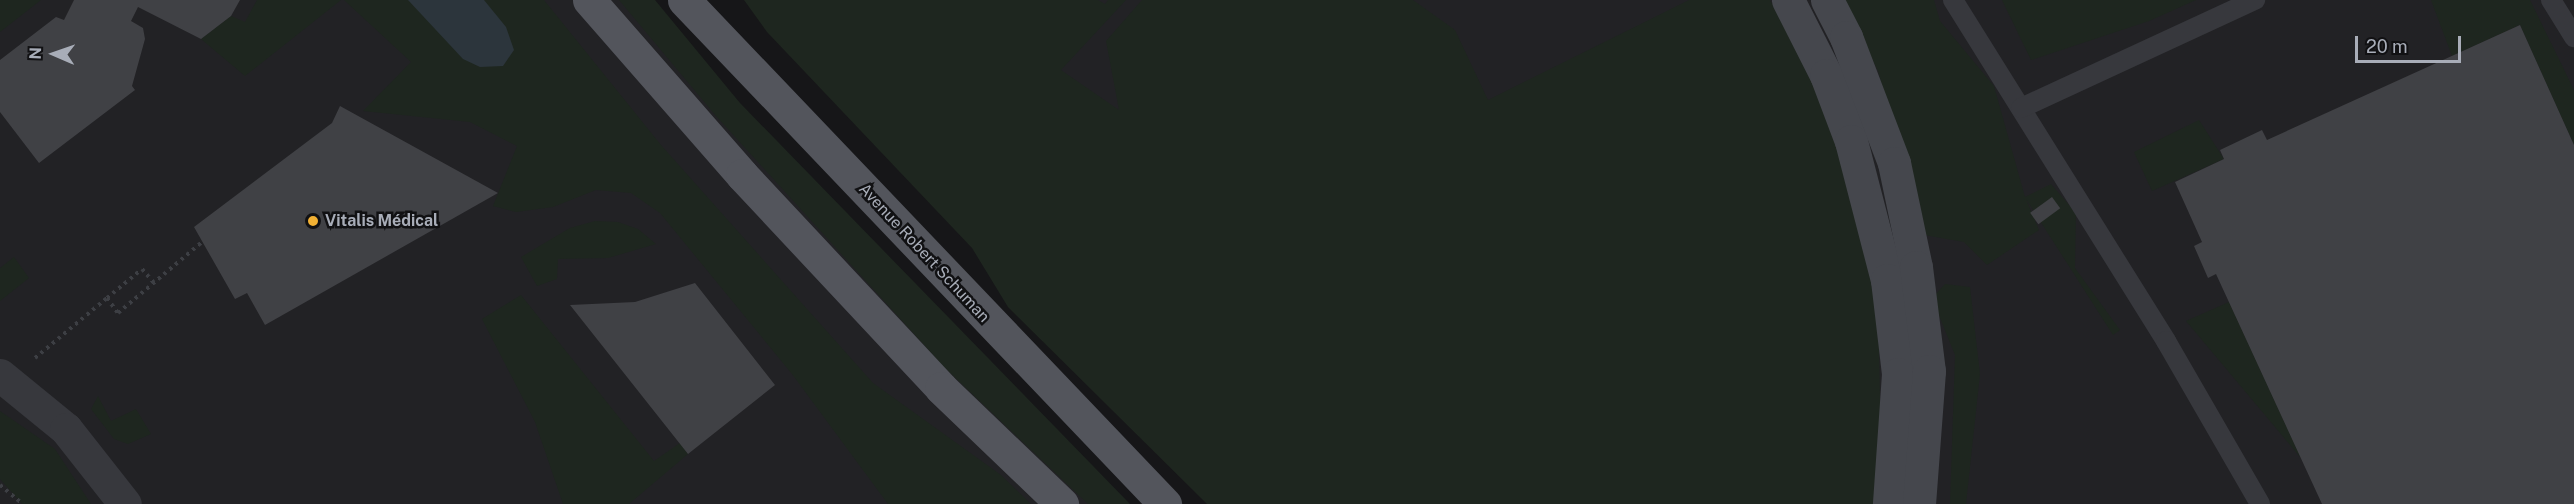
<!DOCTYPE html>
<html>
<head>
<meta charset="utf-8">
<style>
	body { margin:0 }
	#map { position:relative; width:2574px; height:504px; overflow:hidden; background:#161618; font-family:"Public Sans",sans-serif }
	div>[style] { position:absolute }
	.built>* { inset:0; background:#222225 }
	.green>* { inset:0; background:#1e261f }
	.water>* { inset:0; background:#2c353c }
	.building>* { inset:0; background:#404145; transform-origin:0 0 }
	.path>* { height:4px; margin-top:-2px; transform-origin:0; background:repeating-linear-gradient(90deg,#3d3f44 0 3px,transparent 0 7.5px) }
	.lane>* { height:20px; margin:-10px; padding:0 10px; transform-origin:10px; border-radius:10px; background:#37383d }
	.street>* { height:33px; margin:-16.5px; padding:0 16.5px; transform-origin:16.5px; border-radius:16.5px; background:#37383d }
	.secondary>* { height:33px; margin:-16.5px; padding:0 16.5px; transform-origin:16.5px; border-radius:16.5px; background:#45474d }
	.primary>* { height:33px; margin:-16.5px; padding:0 16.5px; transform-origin:16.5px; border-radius:16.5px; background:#53555c }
	.dots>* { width:16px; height:16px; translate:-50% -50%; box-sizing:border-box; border:3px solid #111113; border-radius:50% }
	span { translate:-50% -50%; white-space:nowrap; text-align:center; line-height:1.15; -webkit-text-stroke:5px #111113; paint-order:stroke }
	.poi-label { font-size:16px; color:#a8adb8; font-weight:700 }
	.left { translate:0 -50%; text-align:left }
	.street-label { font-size:16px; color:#a8adb8 }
	.north { position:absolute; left:24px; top:24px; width:60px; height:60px; -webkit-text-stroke:4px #111113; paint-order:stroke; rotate:272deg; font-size:16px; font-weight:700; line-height:24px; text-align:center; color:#a8adb8 }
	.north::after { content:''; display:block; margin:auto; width:21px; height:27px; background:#a8adb8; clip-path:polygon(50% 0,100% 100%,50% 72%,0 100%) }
	.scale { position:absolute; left:2355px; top:36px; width:106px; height:27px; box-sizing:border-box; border:3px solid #a8adb8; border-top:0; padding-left:8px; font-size:18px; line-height:21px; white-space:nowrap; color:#a8adb8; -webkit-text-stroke:4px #111113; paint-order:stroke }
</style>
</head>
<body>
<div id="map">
	<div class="built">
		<i style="clip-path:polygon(0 0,650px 0,846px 238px,1118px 504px,0 504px)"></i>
		<i style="clip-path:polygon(788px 0,2574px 0,2574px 504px,1294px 504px)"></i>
	</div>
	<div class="green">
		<i style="clip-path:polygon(0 0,41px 0,0 32px)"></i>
		<i style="clip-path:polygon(257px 0,341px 0,245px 76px,201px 39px,231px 16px,245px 22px)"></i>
		<i style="clip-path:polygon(344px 0,544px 0,661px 145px,873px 383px,1001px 475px,1031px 504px,888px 504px,792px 374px,660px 213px,631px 193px,596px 190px,553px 207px,516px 212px,493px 206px,517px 146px,470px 122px,363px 111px,411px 62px)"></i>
		<i style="clip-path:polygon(619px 0,655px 0,740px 103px,1130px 504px,1088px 504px,945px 368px,716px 116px)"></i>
		<i style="clip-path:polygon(744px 0,1098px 0,1105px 4px,1108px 0,1126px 0,1061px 70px,1119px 110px,1106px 41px,1142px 0,1413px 0,1455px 30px,1488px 100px,1689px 0,1770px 0,1830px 109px,1878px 304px,1882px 487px,1878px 504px,1207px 504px,1008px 307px,972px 248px,767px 32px)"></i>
		<i style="clip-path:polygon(1844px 0,1934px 0,1940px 21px,1994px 86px,2025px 197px,2051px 184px,2076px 213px,2075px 268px,2120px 330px,2113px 335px,2026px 199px,2039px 230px,1987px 265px,1964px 242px,1924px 235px,1878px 71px)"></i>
		<i style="clip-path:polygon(2002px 0,2196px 0,2149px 21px,2031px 60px)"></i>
		<i style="clip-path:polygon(2431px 0,2530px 0,2574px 90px,2574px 145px,2520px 25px,2452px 56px)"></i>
		<i style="clip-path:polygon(2199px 120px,2224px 159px,2152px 191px,2134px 152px)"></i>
		<i style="clip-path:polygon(595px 221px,618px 222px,638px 229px,656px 244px,608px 258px,558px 259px,557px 279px,537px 286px,521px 257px,570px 228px)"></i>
		<i style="clip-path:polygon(14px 257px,29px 278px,0 301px,0 268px)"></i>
		<i style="clip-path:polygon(1945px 284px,1970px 287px,1980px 374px,1966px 504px,1950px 504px,1955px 355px,1932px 298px)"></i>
		<i style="clip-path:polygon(521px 295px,654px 461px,680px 443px,688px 454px,629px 504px,563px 504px,535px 422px,482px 319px)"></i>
		<i style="clip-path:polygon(2229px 302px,2301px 458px,2186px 321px)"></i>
		<i style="clip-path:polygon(98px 396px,111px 421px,136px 409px,151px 434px,128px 444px,114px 439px,91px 409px)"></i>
		<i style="clip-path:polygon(0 411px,55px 449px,91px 504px,22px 504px,0 479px)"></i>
	</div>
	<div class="water">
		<i style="clip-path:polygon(408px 0,484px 0,506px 27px,514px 50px,503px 66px,480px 67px,463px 59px)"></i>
	</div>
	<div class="building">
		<i style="clip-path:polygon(74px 0,240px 0,231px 16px,201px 39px,138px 7px,131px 21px,143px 28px,145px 39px,132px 86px,135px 90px,39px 163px,0 112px,0 60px,56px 17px,64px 20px)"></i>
		<i style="clip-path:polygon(2520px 25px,2574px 145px,2574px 504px,2322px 504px,2216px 274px,2208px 278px,2194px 246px,2202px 242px,2175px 182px,2224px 159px,2220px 150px,2262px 130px,2267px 140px)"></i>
		<i style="clip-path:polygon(340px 106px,498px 193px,265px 325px,247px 293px,235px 299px,194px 227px,332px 123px)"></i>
		<i style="left:2052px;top:197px;width:14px;height:27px;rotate:54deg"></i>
		<i style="clip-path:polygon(695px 283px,775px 385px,688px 454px,570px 305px,635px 302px)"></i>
	</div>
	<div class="path">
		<i style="left:107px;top:298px;width:45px;rotate:-39.6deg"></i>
		<i style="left:142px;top:269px;width:18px;rotate:49deg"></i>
		<i style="left:35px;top:358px;width:94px;rotate:-39.8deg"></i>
		<i style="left:107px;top:298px;width:19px;rotate:54deg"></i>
		<i style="left:118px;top:313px;width:110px;rotate:-40.2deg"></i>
		<i style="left:0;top:485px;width:30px;rotate:40deg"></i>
	</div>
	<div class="lane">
		<i style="left:1953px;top:0;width:402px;rotate:58deg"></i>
		<i style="left:2166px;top:341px;width:188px;rotate:60deg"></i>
		<i style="left:2551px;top:0;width:44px;rotate:58.1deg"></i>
		<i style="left:2021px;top:108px;width:258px;rotate:-24.8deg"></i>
	</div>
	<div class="street">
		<i style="left:0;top:375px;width:85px;rotate:39.3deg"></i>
		<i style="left:66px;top:429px;width:95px;rotate:51.8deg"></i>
	</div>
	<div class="secondary">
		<i style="left:1788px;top:0;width:84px;rotate:63.1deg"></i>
		<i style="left:1826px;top:75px;width:71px;rotate:69.3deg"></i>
		<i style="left:1851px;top:141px;width:144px;rotate:75.5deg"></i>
		<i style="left:1887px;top:280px;width:95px;rotate:83.3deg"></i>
		<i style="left:1898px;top:374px;width:130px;rotate:94deg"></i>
		<i style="left:1827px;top:0;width:42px;rotate:62.8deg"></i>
		<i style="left:1846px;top:37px;width:135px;rotate:69.1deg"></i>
		<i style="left:1894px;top:163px;width:106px;rotate:78.1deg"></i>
		<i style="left:1916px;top:267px;width:105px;rotate:82.9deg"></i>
		<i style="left:1929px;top:371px;width:133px;rotate:94.3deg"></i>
	</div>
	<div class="primary">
		<i style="left:589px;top:0;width:232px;rotate:48.8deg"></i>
		<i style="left:742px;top:175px;width:291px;rotate:46.9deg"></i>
		<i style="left:941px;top:388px;width:168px;rotate:43.8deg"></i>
		<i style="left:684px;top:0;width:697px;rotate:46.34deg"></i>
	</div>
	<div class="dots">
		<i style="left:313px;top:221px;background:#f2b134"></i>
	</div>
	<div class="poi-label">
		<span class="left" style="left:325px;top:221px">Vitalis Médical</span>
	</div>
	<div class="street-label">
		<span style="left:924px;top:253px;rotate:47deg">Avenue Robert Schuman</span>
	</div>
	<div class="north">N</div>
	<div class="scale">20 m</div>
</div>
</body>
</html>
